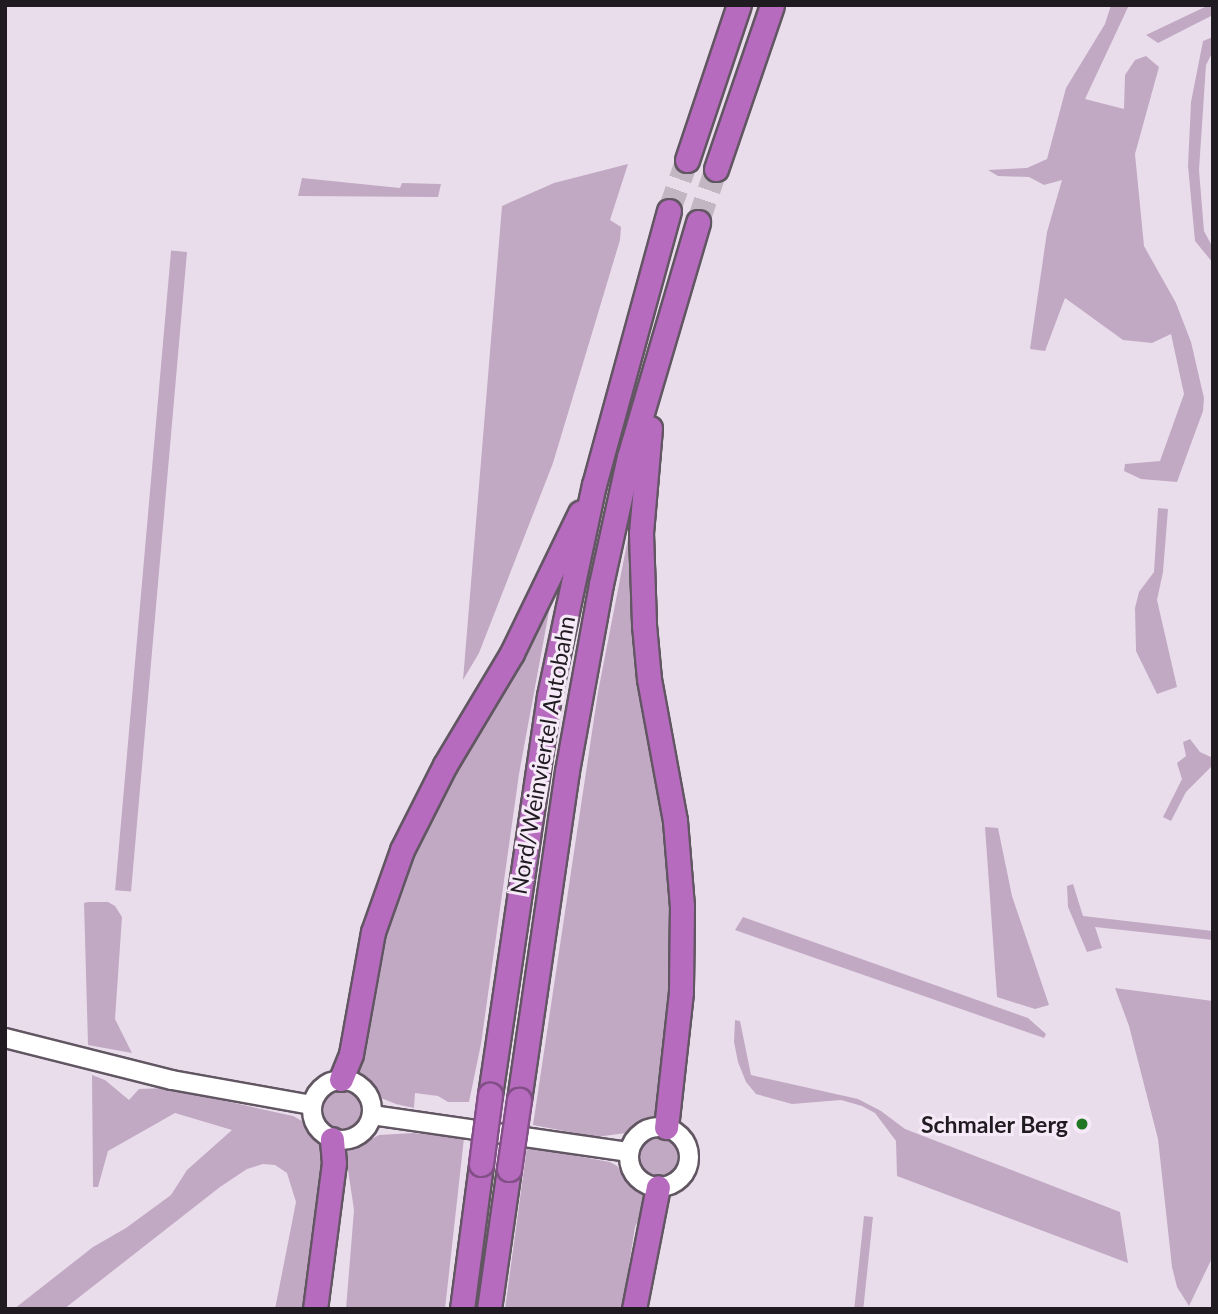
<!DOCTYPE html>
<html>
<head>
<meta charset="utf-8">
<style>
	body { margin:0 }
	#map { position:relative; width:1218px; height:1314px; overflow:hidden; background:#eaddeb; font-family:Lato,sans-serif }
	div>[style] { position:absolute }
	.green>* { inset:0; background:#c1a9c4; transform-origin:0 0 }
	.round { border-radius:50% }
	.highway-tunnel>* { height:23px; margin-top:-11.5px; transform-origin:0; background:repeating-linear-gradient(90deg,#c2b6c2 0 23px,transparent 0 34px) }
	.roads { filter:drop-shadow(2px 0 #615662) drop-shadow(-2px 0 #615662) drop-shadow(0 2px #615662) drop-shadow(0 -2px #615662) }
	.secondary>* { height:18px; margin:-9px; padding:0 9px; transform-origin:9px; border-radius:9px; background:#fff }
	.secondary>.ring { margin:-9px; padding:0; box-sizing:content-box; background:none; border:18px solid #fff; border-radius:50% }
	.highway>* { height:23px; margin:-11.5px; padding:0 11.5px; transform-origin:11.5px; border-radius:11.5px; background:#b66bbe }
	.bridges { filter:drop-shadow(2px 0 #824f87) drop-shadow(-2px 0 #824f87) drop-shadow(0 2px #824f87) drop-shadow(0 -2px #824f87) }
	.highway-bridge>* { height:23px; margin:-11.5px; padding:0 11.5px; transform-origin:11.5px; border-radius:11.5px; background:#b66bbe }
	.dots>* { width:19px; height:19px; translate:-50% -50%; box-sizing:border-box; border:4px solid #f7eaf8; border-radius:50% }
	span { translate:-50% -50%; white-space:nowrap; text-align:center; line-height:1.15; -webkit-text-stroke:6px #f7eaf8; paint-order:stroke }
	.street-label { font-size:23px; color:#201b20 }
	.poi-label { font-size:23px; color:#201b20; font-weight:700 }
	.right { translate:-100% -50%; text-align:right }
	.frame { position:absolute; inset:0; border:7px solid #201b20; pointer-events:none }
</style>
</head>
<body>
<div id="map">
	<div class="green">
		<i style="clip-path:polygon(1111px 5px,1129px 5px,1085px 99px,1124px 109px,1125px 75px,1135px 60px,1146px 56px,1159px 67px,1135px 154px,1144px 246px,1176px 303px,1191px 342px,1204px 398px,1203px 411px,1177px 482px,1141px 479px,1124px 471px,1125px 464px,1160px 461px,1184px 394px,1171px 334px,1152px 343px,1123px 340px,1065px 298px,1045px 351px,1030px 349px,1047px 232px,1062px 180px,1044px 185px,1029px 177px,998px 176px,988px 170px,1027px 168px,1047px 159px,1066px 88px,1105px 24px)"></i>
		<i style="clip-path:polygon(1209px 5px,1213px 5px,1213px 15px,1158px 43px,1146px 35px)"></i>
		<i style="clip-path:polygon(1213px 37px,1213px 51px,1206px 65px,1199px 170px,1204px 231px,1213px 248px,1213px 263px,1195px 241px,1188px 166px,1191px 102px,1203px 41px)"></i>
		<i style="clip-path:polygon(628px 164px,610px 220px,621px 227px,620px 240px,553px 463px,479px 653px,463px 680px,502px 206px,554px 183px)"></i>
		<i style="clip-path:polygon(302px 178px,400px 188px,402px 183px,441px 184px,438px 197px,298px 196px)"></i>
		<i style="left:187px;top:252px;width:642px;height:16px;rotate:95deg"></i>
		<i style="clip-path:polygon(1158px 508px,1168px 509px,1163px 572px,1157px 600px,1177px 687px,1157px 694px,1136px 651px,1135px 608px,1139px 592px,1154px 572px)"></i>
		<i style="clip-path:polygon(628px 538px,631px 539px,634px 636px,671px 885px,671px 974px,655px 1117px,639px 1122px,626px 1133px,596px 1137px,533px 1125px,598px 692px)"></i>
		<i style="clip-path:polygon(552px 595px,519px 774px,481px 1044px,469px 1102px,448px 1102px,438px 1096px,415px 1093px,414px 1108px,396px 1104px,381px 1098px,368px 1078px,356px 1073px,358px 1055px,366px 1042px,369px 1028px,375px 965px,395px 896px,430px 814px)"></i>
		<i style="clip-path:polygon(1190px 739px,1200px 752px,1213px 758px,1213px 765px,1186px 792px,1171px 821px,1163px 817px,1182px 779px,1177px 763px,1186px 756px,1183px 742px)"></i>
		<i style="clip-path:polygon(985px 827px,998px 828px,1012px 896px,1049px 1005px,1035px 1009px,997px 997px)"></i>
		<i style="clip-path:polygon(1073px 884px,1083px 916px,1213px 931px,1213px 940px,1095px 927px,1102px 948px,1087px 952px,1068px 907px,1067px 886px)"></i>
		<i style="clip-path:polygon(88px 902px,108px 902px,115px 906px,122px 917px,115px 1019px,132px 1053px,88px 1045px,84px 903px)"></i>
		<i style="clip-path:polygon(743px 917px,1028px 1018px,1046px 1034px,1044px 1038px,735px 930px)"></i>
		<i style="clip-path:polygon(1115px 988px,1213px 1001px,1213px 1256px,1189px 1306px,1177px 1287px,1172px 1267px,1158px 1139px,1129px 1026px)"></i>
		<i style="clip-path:polygon(735px 1020px,740px 1021px,751px 1075px,858px 1099px,881px 1111px,905px 1129px,1120px 1212px,1128px 1263px,897px 1176px,896px 1141px,875px 1113px,862px 1106px,841px 1100px,792px 1104px,756px 1094px,746px 1082px,738px 1062px,734px 1042px)"></i>
		<i style="clip-path:polygon(92px 1075px,105px 1080px,129px 1100px,139px 1089px,166px 1088px,293px 1116px,302px 1121px,321px 1146px,324px 1156px,306px 1309px,275px 1309px,296px 1202px,287px 1173px,275px 1165px,263px 1164px,247px 1169px,220px 1187px,64px 1309px,14px 1309px,93px 1247px,126px 1228px,171px 1195px,187px 1170px,232px 1130px,175px 1113px,108px 1151px,98px 1187px,93px 1187px)"></i>
		<i class="round" style="left:323px;top:1090px;width:40px;height:40px"></i>
		<i style="clip-path:polygon(413px 1133px,464px 1138px,445px 1309px,346px 1309px,354px 1210px,345px 1150px,357px 1147px,379px 1135px)"></i>
		<i class="round" style="left:638px;top:1135px;width:42px;height:42px"></i>
		<i style="clip-path:polygon(527px 1147px,610px 1162px,617px 1166px,630px 1185px,646px 1193px,643px 1211px,635px 1227px,622px 1309px,505px 1309px)"></i>
		<i style="left:864px;top:1216px;width:9px;height:95px;rotate:6deg"></i>
	</div>
	<div class="highway-tunnel">
		<i style="left:669px;top:211px;width:54px;rotate:-70.6deg"></i>
		<i style="left:698px;top:222px;width:56px;rotate:-71.2deg"></i>
	</div>
	<div class="roads">
		<div class="secondary">
			<i style="left:5px;top:1038px;width:172px;rotate:14.1deg"></i>
			<i style="left:172px;top:1080px;width:141px;rotate:10.2deg"></i>
			<i class="ring" style="left:312px;top:1080px;width:42px;height:42px"></i>
			<i style="left:372px;top:1115px;width:260px;rotate:8.2deg"></i>
			<i class="ring" style="left:629px;top:1127px;width:42px;height:42px"></i>
		</div>
		<div class="highway">
			<i style="left:687px;top:160px;width:163px;rotate:-71.5deg"></i>
			<i style="left:716px;top:169px;width:173px;rotate:-71.1deg"></i>
			<i style="left:650px;top:428px;width:105px;rotate:94.9deg"></i>
			<i style="left:641px;top:533px;width:92px;rotate:88.1deg"></i>
			<i style="left:644px;top:625px;width:54px;rotate:84.7deg"></i>
			<i style="left:649px;top:679px;width:144px;rotate:79.6deg"></i>
			<i style="left:675px;top:821px;width:85px;rotate:85.3deg"></i>
			<i style="left:682px;top:906px;width:86px;rotate:90.7deg"></i>
			<i style="left:681px;top:992px;width:136px;rotate:96.3deg"></i>
			<i style="left:341px;top:1079px;width:27px;rotate:-68deg"></i>
			<i style="left:351px;top:1054px;width:124px;rotate:-79.8deg"></i>
			<i style="left:373px;top:932px;width:87px;rotate:-70.5deg"></i>
			<i style="left:402px;top:850px;width:95px;rotate:-63.2deg"></i>
			<i style="left:445px;top:765px;width:131px;rotate:-59.1deg"></i>
			<i style="left:512px;top:653px;width:156px;rotate:-64.1deg"></i>
			<i style="left:490px;top:1095px;width:403px;rotate:-81.6deg"></i>
			<i style="left:549px;top:696px;width:216px;rotate:-78deg"></i>
			<i style="left:594px;top:485px;width:284px;rotate:-74.7deg"></i>
			<i style="left:519px;top:1100px;width:332px;rotate:-81.7deg"></i>
			<i style="left:567px;top:771px;width:190px;rotate:-79.7deg"></i>
			<i style="left:601px;top:584px;width:130px;rotate:-77.6deg"></i>
			<i style="left:629px;top:457px;width:245px;rotate:-73.6deg"></i>
			<i style="left:315px;top:1309px;width:147px;rotate:-82.6deg"></i>
			<i style="left:334px;top:1163px;width:24px;rotate:-95deg"></i>
			<i style="left:462px;top:1309px;width:146px;rotate:-82.5deg"></i>
			<i style="left:489px;top:1309px;width:141px;rotate:-81.9deg"></i>
			<i style="left:634px;top:1309px;width:124px;rotate:-78.9deg"></i>
		</div>
	</div>
	<div class="bridges">
		<div class="highway-bridge">
			<i style="left:481px;top:1164px;width:70px;rotate:-82.6deg"></i>
			<i style="left:509px;top:1169px;width:70px;rotate:-81.8deg"></i>
		</div>
	</div>
	<div class="dots">
		<i style="left:1082px;top:1124px;background:#217723"></i>
	</div>
	<div class="street-label">
		<span style="left:542px;top:755px;rotate:-80deg">Nord/Weinviertel Autobahn</span>
	</div>
	<div class="poi-label">
		<span class="right" style="left:1068px;top:1124px">Schmaler Berg</span>
	</div>
	<div class="frame"></div>
</div>
</body>
</html>
